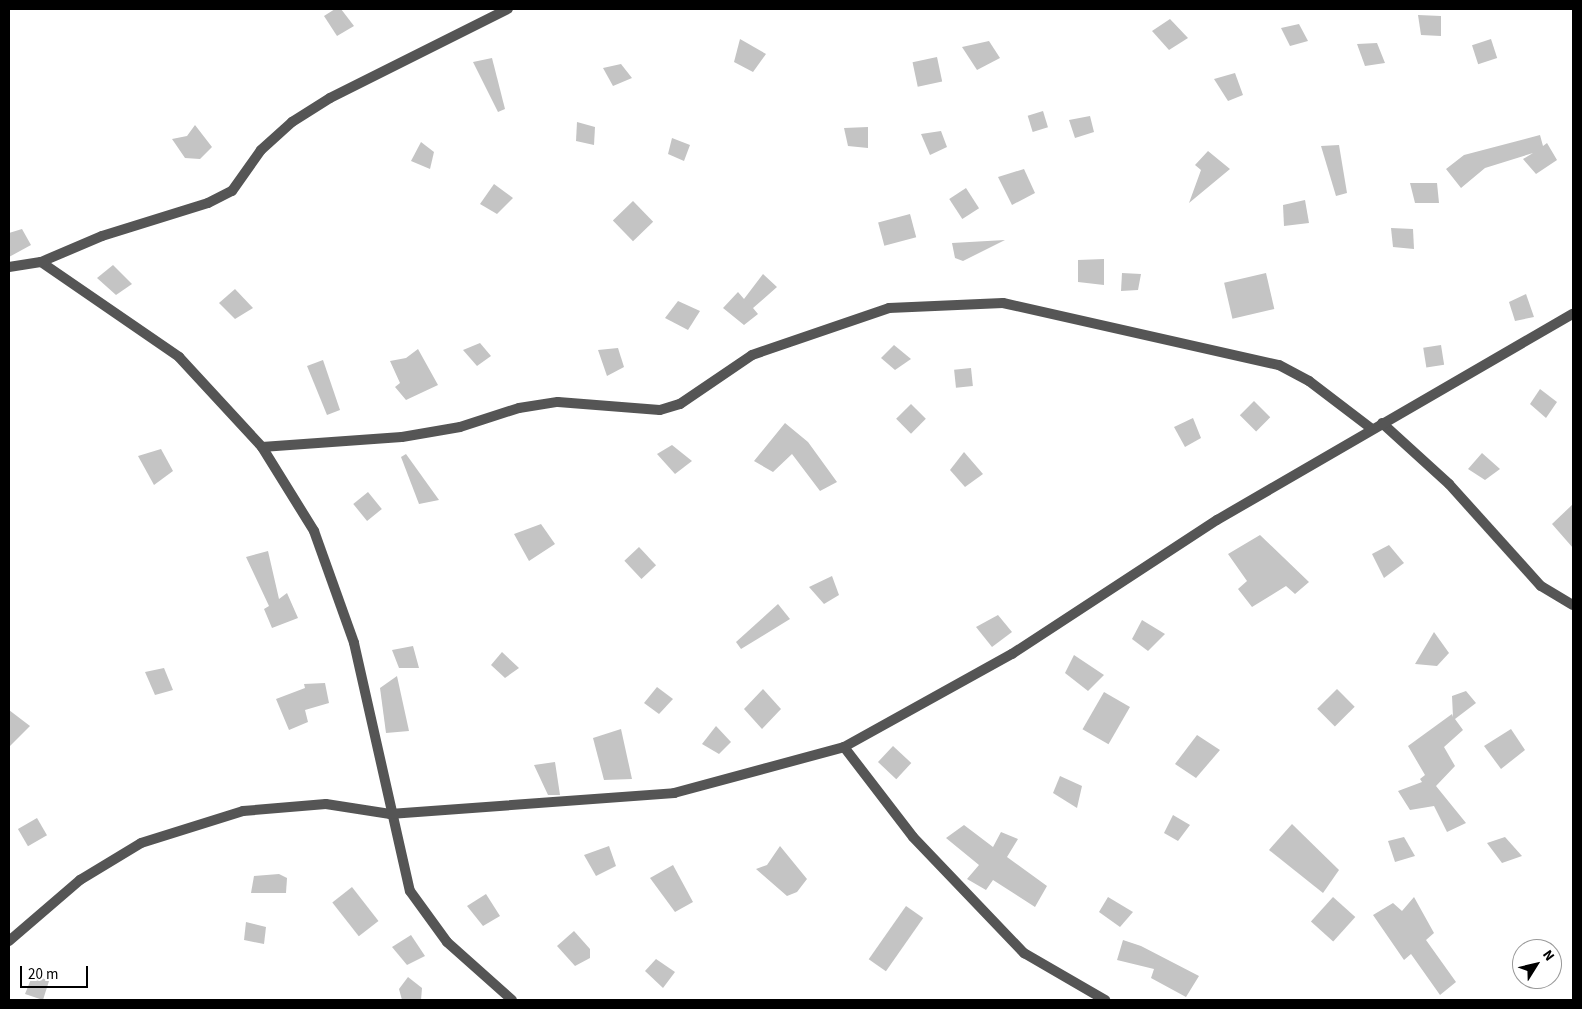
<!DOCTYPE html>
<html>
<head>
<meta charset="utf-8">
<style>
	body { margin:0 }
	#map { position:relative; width:1582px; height:1009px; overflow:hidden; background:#fff; font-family:"Source Sans 3",sans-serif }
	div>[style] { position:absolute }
	.building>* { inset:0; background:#c4c4c4; transform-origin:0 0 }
	.minor>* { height:10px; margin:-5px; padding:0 5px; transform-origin:5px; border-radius:5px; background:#555 }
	span { translate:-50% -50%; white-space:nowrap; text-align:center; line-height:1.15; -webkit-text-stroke:4.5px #fff; paint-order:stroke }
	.frame { position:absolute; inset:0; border:10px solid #000; pointer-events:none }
	.north { position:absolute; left:1512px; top:939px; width:50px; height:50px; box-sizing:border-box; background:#fff; border:1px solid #999; border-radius:50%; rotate:54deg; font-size:14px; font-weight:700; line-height:20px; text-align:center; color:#000 }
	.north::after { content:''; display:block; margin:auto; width:18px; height:22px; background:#000; clip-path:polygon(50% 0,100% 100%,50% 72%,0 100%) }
	.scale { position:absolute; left:20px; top:966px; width:68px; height:22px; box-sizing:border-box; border:2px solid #000; border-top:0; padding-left:6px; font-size:15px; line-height:18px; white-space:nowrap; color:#000; -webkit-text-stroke:4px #fff; paint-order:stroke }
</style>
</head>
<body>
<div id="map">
	<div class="building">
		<i style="clip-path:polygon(335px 9px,341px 9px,354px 26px,337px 36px,324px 16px)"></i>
		<i style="clip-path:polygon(1418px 15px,1441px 16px,1441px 36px,1421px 35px)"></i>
		<i style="clip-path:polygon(1170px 19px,1188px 38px,1169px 50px,1152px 31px)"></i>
		<i style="clip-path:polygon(1299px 24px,1308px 41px,1290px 46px,1281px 28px)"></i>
		<i style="clip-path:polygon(740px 39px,766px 54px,753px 72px,734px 62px)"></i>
		<i style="left:1491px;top:39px;width:20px;height:20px;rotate:72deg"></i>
		<i style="clip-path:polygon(989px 41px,1000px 58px,977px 70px,962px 47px)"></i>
		<i style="clip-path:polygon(1377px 43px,1385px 63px,1365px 66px,1357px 44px)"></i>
		<i style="left:937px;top:57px;width:25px;height:25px;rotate:78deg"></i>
		<i style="clip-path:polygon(492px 58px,505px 109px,498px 112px,473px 62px)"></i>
		<i style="clip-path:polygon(621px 64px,632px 78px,613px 86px,603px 68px)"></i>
		<i style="clip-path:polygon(1235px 73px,1243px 95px,1228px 101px,1214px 79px)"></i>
		<i style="left:1043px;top:111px;width:17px;height:16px;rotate:73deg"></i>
		<i style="clip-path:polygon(1090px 116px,1094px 132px,1075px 138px,1069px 120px)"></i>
		<i style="clip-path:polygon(577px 122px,595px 127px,594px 145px,576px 141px)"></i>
		<i style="clip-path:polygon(195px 125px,212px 147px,200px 159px,185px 158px,172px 139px,187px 136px)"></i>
		<i style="clip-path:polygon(868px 127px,868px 148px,848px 146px,844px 128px)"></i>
		<i style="clip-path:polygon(941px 131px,947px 147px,930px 155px,921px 134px)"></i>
		<i style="clip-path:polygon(1540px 135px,1543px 146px,1547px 143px,1557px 160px,1536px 174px,1523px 159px,1533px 153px,1485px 168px,1461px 188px,1446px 169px,1464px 155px)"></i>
		<i style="clip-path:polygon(672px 138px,690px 145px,684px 161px,668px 154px)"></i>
		<i style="clip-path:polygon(421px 142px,434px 152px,430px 169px,411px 161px)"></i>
		<i style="clip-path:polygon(1339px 145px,1347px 193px,1336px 196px,1321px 146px)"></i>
		<i style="clip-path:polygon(1208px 151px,1230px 169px,1189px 203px,1201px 170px,1195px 165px)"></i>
		<i style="clip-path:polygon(1024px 169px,1035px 193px,1012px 205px,998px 177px)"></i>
		<i style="clip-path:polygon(1410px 183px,1437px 183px,1439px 203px,1415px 203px)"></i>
		<i style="clip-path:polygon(494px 184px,513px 198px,497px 214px,480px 204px)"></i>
		<i style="left:966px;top:188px;width:24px;height:20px;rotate:57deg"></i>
		<i style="clip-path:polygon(1305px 200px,1309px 223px,1284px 226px,1283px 205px)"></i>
		<i style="left:633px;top:201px;width:29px;height:28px;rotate:46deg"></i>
		<i style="left:910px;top:214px;width:24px;height:33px;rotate:75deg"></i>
		<i style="clip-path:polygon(1391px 228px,1413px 229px,1414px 249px,1393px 247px)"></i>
		<i style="clip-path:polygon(22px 229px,31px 245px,9px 257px,9px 233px)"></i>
		<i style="clip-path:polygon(1005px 240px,963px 261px,955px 258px,952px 243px)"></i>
		<i style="clip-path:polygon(1104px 259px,1104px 285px,1078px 282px,1078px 260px)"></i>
		<i style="clip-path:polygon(113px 265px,132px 284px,116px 295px,97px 278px)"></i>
		<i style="clip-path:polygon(1122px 273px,1141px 274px,1138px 290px,1121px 291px)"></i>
		<i style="left:1266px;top:273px;width:37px;height:43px;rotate:77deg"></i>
		<i style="clip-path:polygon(763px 274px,777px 287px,753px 308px,758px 314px,744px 325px,723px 308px,738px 292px,744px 299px)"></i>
		<i style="clip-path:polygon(235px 289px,253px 308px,235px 319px,219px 303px)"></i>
		<i style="clip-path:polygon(1526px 294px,1534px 317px,1515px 321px,1509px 302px)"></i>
		<i style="clip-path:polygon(678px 301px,700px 311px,688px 330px,665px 318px)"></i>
		<i style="clip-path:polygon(480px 343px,491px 356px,477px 366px,463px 350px)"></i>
		<i style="clip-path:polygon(894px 345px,911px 359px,895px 370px,881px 358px)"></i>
		<i style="left:1441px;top:345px;width:20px;height:18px;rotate:81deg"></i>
		<i style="clip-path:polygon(618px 348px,624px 367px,607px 376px,598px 350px)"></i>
		<i style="clip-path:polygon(418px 349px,438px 385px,406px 400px,395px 387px,400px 383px,390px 361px,406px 358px)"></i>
		<i style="clip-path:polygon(323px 360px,340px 410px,327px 415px,307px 366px)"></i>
		<i style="left:971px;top:368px;width:18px;height:17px;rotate:84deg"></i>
		<i style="clip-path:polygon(1540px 389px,1557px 402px,1546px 418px,1530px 404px)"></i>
		<i style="left:1254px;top:401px;width:23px;height:20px;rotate:45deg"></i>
		<i style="left:911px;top:404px;width:21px;height:21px;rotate:45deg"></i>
		<i style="clip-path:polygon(1193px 418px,1201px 438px,1185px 447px,1174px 427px)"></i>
		<i style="clip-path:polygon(785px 423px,808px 442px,837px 482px,820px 491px,792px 454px,773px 472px,754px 461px)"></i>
		<i style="clip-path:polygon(672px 445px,692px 461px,675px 474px,657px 454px)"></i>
		<i style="clip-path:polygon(161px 449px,173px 471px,154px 485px,138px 456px)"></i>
		<i style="clip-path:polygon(964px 452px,983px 474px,965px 487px,950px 470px)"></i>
		<i style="clip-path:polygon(1482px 453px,1500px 469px,1485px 480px,1468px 469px)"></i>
		<i style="clip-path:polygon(406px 454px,439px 500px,419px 504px,401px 457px)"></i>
		<i style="left:368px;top:492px;width:22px;height:19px;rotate:51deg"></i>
		<i style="clip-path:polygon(1573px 504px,1573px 548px,1552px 524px)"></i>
		<i style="clip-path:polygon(541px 524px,555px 544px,529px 561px,514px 534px)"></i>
		<i style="clip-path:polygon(1260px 535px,1309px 582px,1295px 594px,1286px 586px,1252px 607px,1238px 589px,1247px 581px,1228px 554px)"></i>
		<i style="clip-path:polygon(1389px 545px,1404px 563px,1384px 578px,1372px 554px)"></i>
		<i style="left:639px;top:547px;width:25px;height:20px;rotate:47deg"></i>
		<i style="clip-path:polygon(268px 551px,279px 599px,287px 593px,298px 618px,272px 628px,264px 609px,269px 606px,246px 557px)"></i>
		<i style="clip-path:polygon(832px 576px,839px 595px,824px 604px,809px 587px)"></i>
		<i style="clip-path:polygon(778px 604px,790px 619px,741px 649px,736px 642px)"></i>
		<i style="clip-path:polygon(998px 615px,1012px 632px,992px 647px,976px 627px)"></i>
		<i style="clip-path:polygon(1142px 620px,1165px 634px,1148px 651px,1132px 639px)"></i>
		<i style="clip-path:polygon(1434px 632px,1449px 653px,1437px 666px,1415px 664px)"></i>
		<i style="clip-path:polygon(413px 646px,419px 668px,399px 668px,392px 650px)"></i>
		<i style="clip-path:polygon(502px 652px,519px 668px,505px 678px,491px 665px)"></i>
		<i style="clip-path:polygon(1074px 655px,1104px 675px,1088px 691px,1065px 673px)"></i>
		<i style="clip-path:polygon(164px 668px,173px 690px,155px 695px,145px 672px)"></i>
		<i style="clip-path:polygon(397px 676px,409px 731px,386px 733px,380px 688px)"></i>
		<i style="clip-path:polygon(325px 683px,329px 703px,305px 710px,308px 722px,289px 730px,276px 699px,305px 688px,304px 684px)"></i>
		<i style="clip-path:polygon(657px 687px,673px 699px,659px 714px,644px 703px)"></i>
		<i style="clip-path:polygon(763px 689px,781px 709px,762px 729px,744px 709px)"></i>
		<i style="left:1337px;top:689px;width:25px;height:28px;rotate:45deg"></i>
		<i style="clip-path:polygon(1466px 691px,1476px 703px,1455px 719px,1463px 730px,1444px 747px,1455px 766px,1436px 786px,1466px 823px,1447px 832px,1434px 806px,1410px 810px,1398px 791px,1422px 782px,1420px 779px,1425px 775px,1408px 746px,1452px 714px,1453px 717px,1452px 696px)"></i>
		<i style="left:1104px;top:692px;width:30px;height:43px;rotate:30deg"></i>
		<i style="clip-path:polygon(9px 710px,30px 726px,9px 747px)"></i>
		<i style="clip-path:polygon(716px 726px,731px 742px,719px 754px,702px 744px)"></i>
		<i style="clip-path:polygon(621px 729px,632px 779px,604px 780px,593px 738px)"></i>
		<i style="clip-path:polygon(1511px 729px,1525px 750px,1501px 769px,1484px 746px)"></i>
		<i style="clip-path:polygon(1197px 735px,1220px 750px,1196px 778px,1175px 764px)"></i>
		<i style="left:893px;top:746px;width:25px;height:22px;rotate:43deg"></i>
		<i style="clip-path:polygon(555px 762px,560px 795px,548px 795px,534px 765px)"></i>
		<i style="clip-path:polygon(1060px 776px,1082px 786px,1077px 808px,1053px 793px)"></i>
		<i style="clip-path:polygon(1173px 815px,1190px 825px,1178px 841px,1164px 833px)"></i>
		<i style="left:37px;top:818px;width:20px;height:22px;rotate:60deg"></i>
		<i style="clip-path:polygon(1292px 824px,1339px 870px,1323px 893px,1269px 850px)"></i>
		<i style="clip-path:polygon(964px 825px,993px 847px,1001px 832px,1018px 839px,1007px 857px,1047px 886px,1035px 907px,993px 880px,986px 890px,967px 879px,979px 865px,946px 838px)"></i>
		<i style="clip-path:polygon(1404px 837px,1415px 856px,1395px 862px,1388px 841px)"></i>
		<i style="clip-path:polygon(1505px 837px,1522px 856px,1502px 863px,1487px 843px)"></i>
		<i style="clip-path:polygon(609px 846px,616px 866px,596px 876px,584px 855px)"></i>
		<i style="clip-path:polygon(780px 846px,807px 879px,797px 892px,787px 896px,756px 869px,767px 865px)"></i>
		<i style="clip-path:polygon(673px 865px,693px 902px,675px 912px,650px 878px)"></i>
		<i style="clip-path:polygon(279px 874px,287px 878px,286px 893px,251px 893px,254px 876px)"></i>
		<i style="left:352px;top:887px;width:43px;height:25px;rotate:52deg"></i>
		<i style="clip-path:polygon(486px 894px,500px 916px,483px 926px,467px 906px)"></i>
		<i style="clip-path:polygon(1108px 897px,1133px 912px,1120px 927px,1099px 912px)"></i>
		<i style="left:1333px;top:897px;width:30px;height:33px;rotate:42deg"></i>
		<i style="clip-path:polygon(1414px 897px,1434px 933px,1426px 940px,1456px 982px,1440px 995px,1411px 954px,1404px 960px,1373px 915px,1393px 903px,1402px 911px)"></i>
		<i style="left:906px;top:906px;width:21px;height:65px;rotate:35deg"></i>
		<i style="clip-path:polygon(246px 922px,266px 927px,264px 944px,244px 940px)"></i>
		<i style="clip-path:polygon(574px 931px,590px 949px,590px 958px,575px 966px,557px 946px)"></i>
		<i style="clip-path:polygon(411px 935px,425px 956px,407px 965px,392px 947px)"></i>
		<i style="clip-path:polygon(1123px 940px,1141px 946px,1199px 976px,1186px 997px,1151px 978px,1154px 969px,1117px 960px)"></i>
		<i style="clip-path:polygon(656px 959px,675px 972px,663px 988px,645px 971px)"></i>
		<i style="clip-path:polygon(33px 974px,49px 981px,43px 1000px,25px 994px)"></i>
		<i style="clip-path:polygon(408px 977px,422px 988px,421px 1000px,402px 1000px,399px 989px)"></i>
	</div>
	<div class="minor">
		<i style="left:41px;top:262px;width:168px;rotate:34.5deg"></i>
		<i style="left:179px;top:357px;width:122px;rotate:47.3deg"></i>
		<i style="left:262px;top:447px;width:99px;rotate:58.2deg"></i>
		<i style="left:314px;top:531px;width:119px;rotate:70.3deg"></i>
		<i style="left:354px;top:643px;width:254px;rotate:77.3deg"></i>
		<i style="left:410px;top:891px;width:63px;rotate:54deg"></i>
		<i style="left:447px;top:942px;width:87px;rotate:41.7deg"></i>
		<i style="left:9px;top:267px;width:32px;rotate:-9deg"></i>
		<i style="left:41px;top:262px;width:66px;rotate:-23.1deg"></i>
		<i style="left:102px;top:236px;width:111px;rotate:-17.3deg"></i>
		<i style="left:208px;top:203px;width:27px;rotate:-27deg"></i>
		<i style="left:232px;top:191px;width:50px;rotate:-54.7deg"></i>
		<i style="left:261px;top:150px;width:42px;rotate:-42.1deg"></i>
		<i style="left:292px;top:122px;width:45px;rotate:-32.3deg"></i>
		<i style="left:330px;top:98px;width:199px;rotate:-26.6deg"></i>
		<i style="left:1382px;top:423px;width:91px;rotate:42.3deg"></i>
		<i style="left:1449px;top:484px;width:137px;rotate:48deg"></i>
		<i style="left:1541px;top:586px;width:37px;rotate:31deg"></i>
		<i style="left:262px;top:447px;width:140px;rotate:-4.1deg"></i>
		<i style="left:402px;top:437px;width:59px;rotate:-9.8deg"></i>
		<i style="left:460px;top:427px;width:62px;rotate:-17.9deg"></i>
		<i style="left:519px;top:408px;width:39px;rotate:-9deg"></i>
		<i style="left:558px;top:402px;width:102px;rotate:4.5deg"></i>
		<i style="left:660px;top:410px;width:21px;rotate:-17deg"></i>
		<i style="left:680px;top:404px;width:87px;rotate:-34.2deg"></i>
		<i style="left:752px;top:355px;width:145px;rotate:-18.9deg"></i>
		<i style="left:889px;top:308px;width:114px;rotate:-2.5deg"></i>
		<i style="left:1003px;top:303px;width:283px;rotate:12.7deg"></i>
		<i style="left:1279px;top:365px;width:34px;rotate:28deg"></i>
		<i style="left:1309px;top:381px;width:79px;rotate:37.3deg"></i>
		<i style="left:844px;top:747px;width:113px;rotate:52.5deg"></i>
		<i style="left:913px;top:837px;width:161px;rotate:46.3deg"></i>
		<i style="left:1024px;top:953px;width:94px;rotate:30.1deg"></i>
		<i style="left:9px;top:941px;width:94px;rotate:-40.7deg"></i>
		<i style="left:80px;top:880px;width:71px;rotate:-31.2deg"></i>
		<i style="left:141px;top:843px;width:107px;rotate:-17.4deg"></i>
		<i style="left:243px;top:811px;width:83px;rotate:-4.8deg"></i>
		<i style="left:326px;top:804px;width:65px;rotate:8.9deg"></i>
		<i style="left:390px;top:814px;width:285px;rotate:-4.2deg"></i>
		<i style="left:674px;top:793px;width:176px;rotate:-15.1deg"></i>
		<i style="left:844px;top:747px;width:192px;rotate:-29deg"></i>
		<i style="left:1012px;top:654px;width:245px;rotate:-33.2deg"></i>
		<i style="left:1217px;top:520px;width:411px;rotate:-30.1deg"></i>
	</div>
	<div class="frame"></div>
	<div class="north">N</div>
	<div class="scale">20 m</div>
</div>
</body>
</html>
